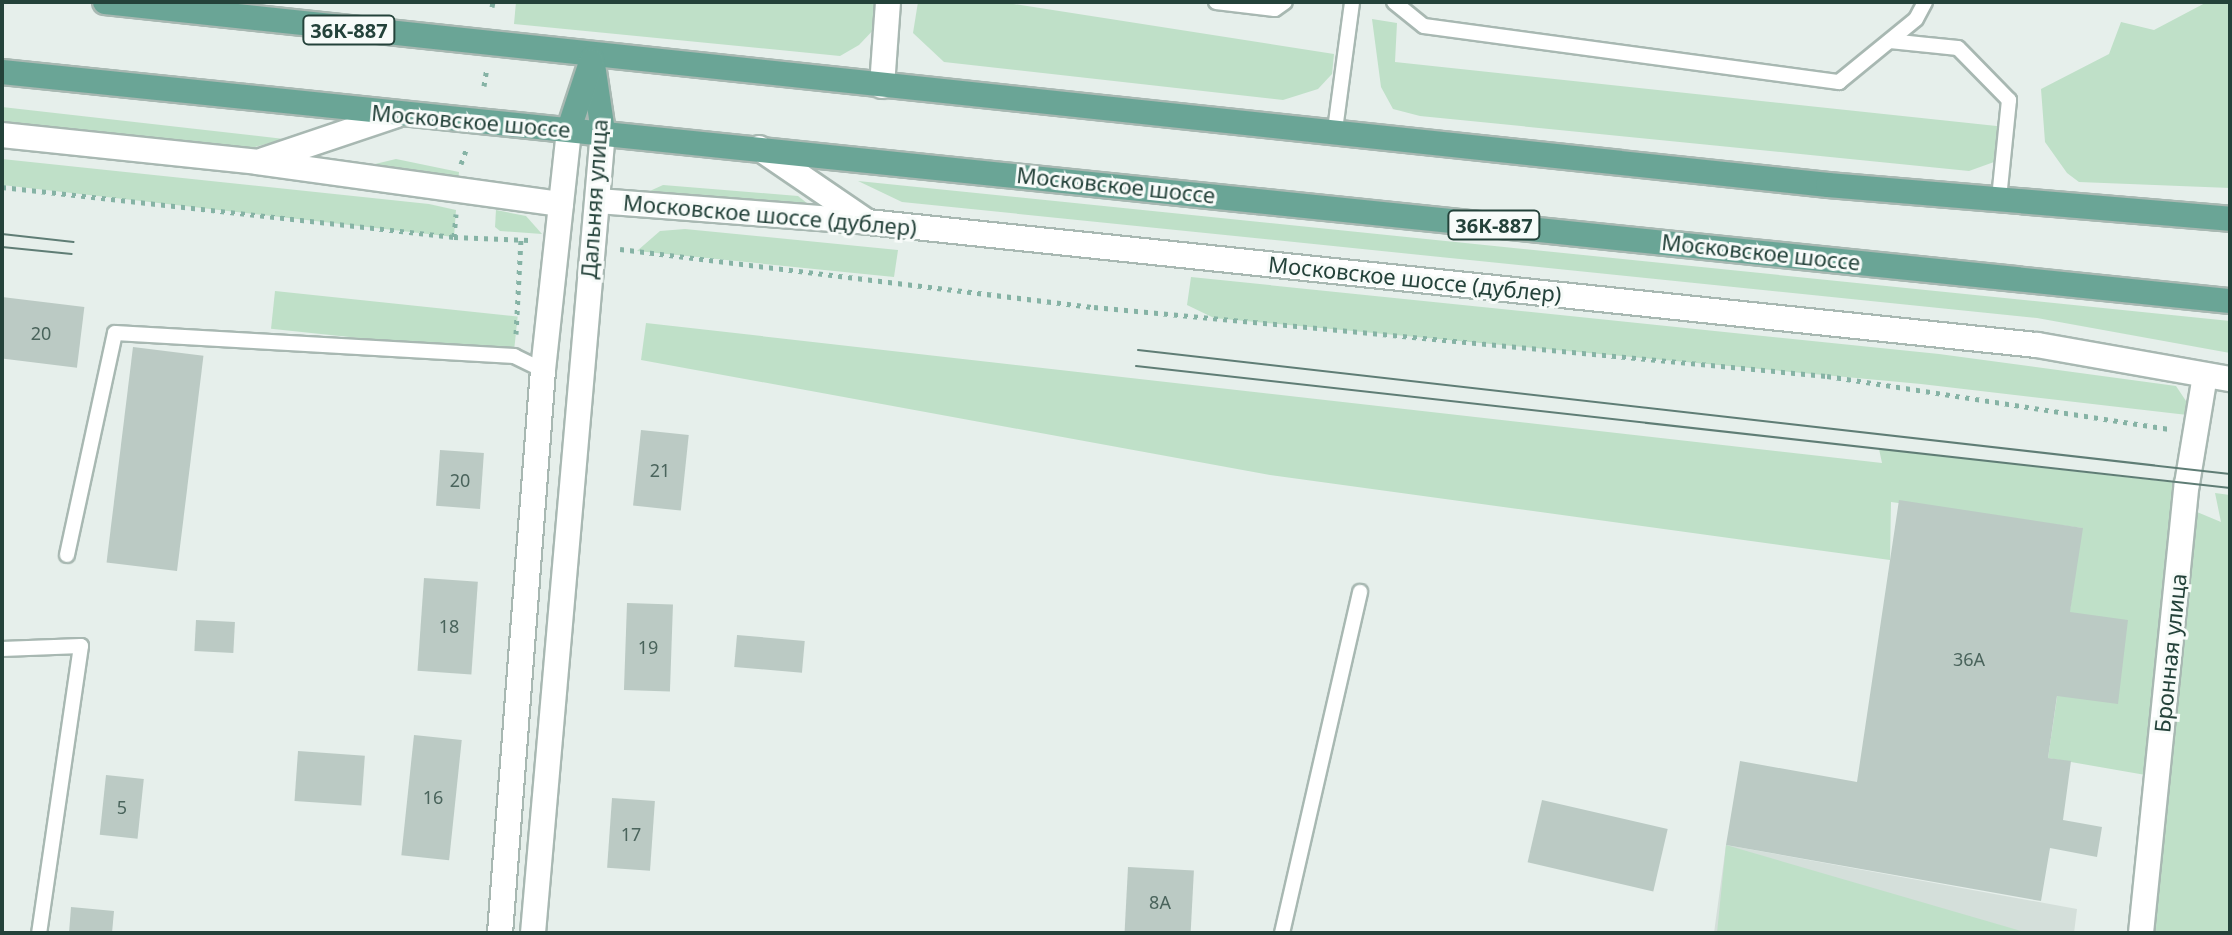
<!DOCTYPE html>
<html>
<head>
<meta charset="utf-8">
<style>
	body { margin:0 }
	#map { position:relative; width:2232px; height:935px; overflow:hidden; background:#e6efeb; font-family:"Noto Sans",sans-serif }
	div>[style] { position:absolute }
	.built>* { inset:0; background:#d4dfda }
	.green>* { inset:0; background:#bfe0c8; transform-origin:0 0 }
	.building>* { inset:0; background:#bbcac4; transform-origin:0 0 }
	.path>* { height:5px; margin-top:-2.5px; transform-origin:0; background:repeating-linear-gradient(90deg,#86b3a5 0 4px,transparent 0 10px) }
	.roads { filter:drop-shadow(2px 0 #a8b8b2) drop-shadow(-2px 0 #a8b8b2) drop-shadow(0 2px #a8b8b2) drop-shadow(0 -2px #a8b8b2) }
	.lane>* { height:14px; margin:-7px; padding:0 7px; transform-origin:7px; border-radius:7px; background:#fff }
	.street>* { height:24px; margin:-12px; padding:0 12px; transform-origin:12px; border-radius:12px; background:#fff }
	.secondary>* { height:24px; margin:-12px; padding:0 12px; transform-origin:12px; border-radius:12px; background:#fff }
	.primary>* { height:24px; margin:-12px; padding:0 12px; transform-origin:12px; border-radius:12px; background:#6aa596 }
	.tram>* { height:2px; margin:-1px; padding:0 1px; transform-origin:1px; border-radius:1px; background:#5f7d75 }
	span { translate:-50% -50%; white-space:nowrap; text-align:center; line-height:1.15; -webkit-text-stroke:6px #f7fbf9; paint-order:stroke }
	.number-label { font-size:18px; color:#4a645c }
	.number-label span { -webkit-text-stroke-width:0 }
	.shield-label span { padding:2px 6px; background:#f7fbf9; border:2px solid; border-radius:6px; -webkit-text-stroke-width:0 }
	.shield-label { font-size:20px; color:#24423a; font-weight:700 }
	.street-label { font-size:22px; color:#24423a }
	.frame { position:absolute; inset:0; border:4px solid #24423a; pointer-events:none }
</style>
</head>
<body>
<div id="map">
	<div class="built">
		<i style="clip-path:polygon(1726px 845px,2077px 909px,2074px 933px,1714px 933px)"></i>
	</div>
	<div class="green">
		<i style="clip-path:polygon(516px 2px,875px 2px,878px 25px,859px 45px,840px 56px,514px 24px)"></i>
		<i style="clip-path:polygon(918px 2px,1001px 2px,1334px 54px,1332px 74px,1318px 89px,1283px 100px,944px 62px,913px 33px)"></i>
		<i style="clip-path:polygon(2207px 2px,2230px 2px,2230px 188px,2079px 182px,2067px 173px,2045px 142px,2041px 89px,2109px 54px,2121px 22px,2154px 30px)"></i>
		<i style="clip-path:polygon(1372px 19px,1397px 23px,1395px 62px,2006px 127px,1994px 162px,1969px 171px,1420px 116px,1393px 109px,1381px 87px)"></i>
		<i style="clip-path:polygon(2px 107px,284px 139px,251px 148px,2px 123px)"></i>
		<i style="clip-path:polygon(2px 159px,429px 204px,456px 210px,454px 237px,2px 185px)"></i>
		<i style="clip-path:polygon(396px 159px,459px 172px,458px 182px,354px 169px)"></i>
		<i style="clip-path:polygon(858px 181px,2230px 321px,2230px 353px,2037px 318px,902px 202px)"></i>
		<i style="clip-path:polygon(663px 185px,798px 196px,827px 219px,641px 195px)"></i>
		<i style="clip-path:polygon(496px 210px,526px 216px,542px 234px,500px 231px,495px 227px)"></i>
		<i style="clip-path:polygon(685px 229px,898px 250px,894px 277px,637px 251px,660px 231px)"></i>
		<i style="clip-path:polygon(1191px 277px,1939px 354px,2176px 386px,2196px 416px,1921px 384px,1214px 318px,1187px 305px)"></i>
		<i style="left:275px;top:291px;width:244px;height:38px;rotate:6deg"></i>
		<i style="clip-path:polygon(646px 323px,1882px 463px,1879px 449px,2187px 484px,2185px 507px,2221px 522px,2215px 493px,2230px 495px,2230px 933px,2141px 933px,2157px 777px,2048px 758px,2082px 528px,1891px 502px,1890px 560px,1270px 475px,641px 360px)"></i>
		<i style="clip-path:polygon(1726px 845px,2028px 933px,1717px 933px)"></i>
	</div>
	<div class="building">
		<i style="left:2px;top:297px;width:83px;height:61px;rotate:7deg"></i>
		<i style="left:133px;top:347px;width:71px;height:217px;rotate:7deg"></i>
		<i style="left:641px;top:430px;width:48px;height:76px;rotate:6deg"></i>
		<i style="left:440px;top:450px;width:44px;height:56px;rotate:4deg"></i>
		<i style="clip-path:polygon(1899px 500px,2083px 528px,2070px 612px,2128px 620px,2118px 704px,2057px 696px,2048px 758px,2071px 761px,2063px 820px,2102px 827px,2097px 857px,2050px 848px,2041px 901px,1726px 845px,1740px 761px,1857px 782px)"></i>
		<i style="left:424px;top:578px;width:54px;height:93px;rotate:4deg"></i>
		<i style="left:627px;top:603px;width:46px;height:87px;rotate:2deg"></i>
		<i style="left:196px;top:620px;width:39px;height:31px;rotate:3deg"></i>
		<i style="left:737px;top:635px;width:68px;height:32px;rotate:5deg"></i>
		<i style="left:414px;top:735px;width:48px;height:121px;rotate:6deg"></i>
		<i style="left:298px;top:751px;width:67px;height:50px;rotate:4deg"></i>
		<i style="left:106px;top:775px;width:38px;height:60px;rotate:6deg"></i>
		<i style="left:612px;top:798px;width:43px;height:70px;rotate:4deg"></i>
		<i style="left:1542px;top:800px;width:129px;height:64px;rotate:13deg"></i>
		<i style="left:1128px;top:867px;width:66px;height:66px;rotate:3deg"></i>
		<i style="clip-path:polygon(71px 907px,114px 911px,112px 933px,69px 933px)"></i>
	</div>
	<div class="path">
		<i style="left:492px;top:7px;width:5px;rotate:-79deg"></i>
		<i style="left:484px;top:86px;width:19px;rotate:-81deg"></i>
		<i style="left:461px;top:164px;width:15px;rotate:-70deg"></i>
		<i style="left:2px;top:187px;width:455px;rotate:6.3deg"></i>
		<i style="left:454px;top:237px;width:76px;rotate:2.3deg"></i>
		<i style="left:454px;top:237px;width:23px;rotate:-85deg"></i>
		<i style="left:620px;top:249px;width:478px;rotate:7deg"></i>
		<i style="left:1094px;top:307px;width:736px;rotate:5.38deg"></i>
		<i style="left:1827px;top:376px;width:348px;rotate:8.8deg"></i>
		<i style="left:516px;top:334px;width:94px;rotate:-87deg"></i>
	</div>
	<div class="roads">
		<div class="lane">
			<i style="left:1216px;top:2px;width:59px;rotate:6.8deg"></i>
			<i style="left:1275px;top:9px;width:12px;rotate:-35deg"></i>
			<i style="left:1394px;top:2px;width:38px;rotate:39deg"></i>
			<i style="left:1424px;top:26px;width:419px;rotate:7.7deg"></i>
			<i style="left:1839px;top:82px;width:99px;rotate:-39.3deg"></i>
			<i style="left:1916px;top:19px;width:19px;rotate:-62deg"></i>
			<i style="left:1890px;top:41px;width:68px;rotate:5.9deg"></i>
			<i style="left:1958px;top:48px;width:73px;rotate:45.6deg"></i>
			<i style="left:2009px;top:100px;width:99px;rotate:95.8deg"></i>
			<i style="left:1335px;top:130px;width:129px;rotate:-82.4deg"></i>
			<i style="left:67px;top:555px;width:227px;rotate:-77.8deg"></i>
			<i style="left:115px;top:333px;width:400px;rotate:3.3deg"></i>
			<i style="left:514px;top:356px;width:32px;rotate:26deg"></i>
			<i style="left:2px;top:649px;width:79px;rotate:-2.2deg"></i>
			<i style="left:81px;top:646px;width:290px;rotate:98.3deg"></i>
			<i style="left:1282px;top:933px;width:350px;rotate:-77.1deg"></i>
		</div>
		<div class="street">
			<i style="left:882px;top:86px;width:84px;rotate:-85.9deg"></i>
			<i style="left:2px;top:135px;width:256px;rotate:6deg"></i>
			<i style="left:257px;top:162px;width:307px;rotate:7.9deg"></i>
			<i style="left:759px;top:148px;width:130px;rotate:34.3deg"></i>
			<i style="left:263px;top:160px;width:141px;rotate:-18.6deg"></i>
			<i style="left:598px;top:201px;width:271px;rotate:4.4deg"></i>
			<i style="left:868px;top:222px;width:1175px;rotate:6.01deg"></i>
			<i style="left:2037px;top:345px;width:196px;rotate:10deg"></i>
			<i style="left:2141px;top:933px;width:451px;rotate:-84.2deg"></i>
			<i style="left:2187px;top:484px;width:110px;rotate:-80.6deg"></i>
		</div>
		<div class="secondary">
			<i style="left:500px;top:933px;width:565px;rotate:-85.63deg"></i>
			<i style="left:543px;top:370px;width:242px;rotate:-83.8deg"></i>
			<i style="left:533px;top:933px;width:804px;rotate:-85.01deg"></i>
		</div>
		<div class="primary">
			<i style="left:105px;top:2px;width:1733px;rotate:6.06deg"></i>
			<i style="left:1828px;top:185px;width:403px;rotate:4.8deg"></i>
			<i style="left:592px;top:58px;width:75px;rotate:81.5deg"></i>
			<i style="left:2px;top:72px;width:2240px;rotate:5.87deg"></i>
			<i style="left:569px;top:129px;width:71px;rotate:-71.8deg"></i>
		</div>
	</div>
	<div class="tram">
		<i style="left:2px;top:234px;width:72px;rotate:6.3deg"></i>
		<i style="left:2px;top:247px;width:70px;rotate:5.7deg"></i>
		<i style="left:1138px;top:350px;width:1099px;rotate:6.48deg"></i>
		<i style="left:1136px;top:366px;width:1101px;rotate:6.36deg"></i>
	</div>
	<div class="number-label">
		<span style="left:41px;top:333px">20</span>
		<span style="left:660px;top:470px">21</span>
		<span style="left:460px;top:480px">20</span>
		<span style="left:449px;top:626px">18</span>
		<span style="left:648px;top:647px">19</span>
		<span style="left:1969px;top:659px">36А</span>
		<span style="left:433px;top:797px">16</span>
		<span style="left:122px;top:807px">5</span>
		<span style="left:631px;top:834px">17</span>
		<span style="left:1160px;top:902px">8А</span>
	</div>
	<div class="shield-label">
		<span style="left:349px;top:30px">36К-887</span>
		<span style="left:1494px;top:225px">36К-887</span>
	</div>
	<div class="street-label">
		<span style="left:471px;top:121px;rotate:5deg">Московское шоссе</span>
		<span style="left:1116px;top:185px;rotate:6deg">Московское шоссе</span>
		<span style="left:594px;top:199px;rotate:-86deg">Дальняя улица</span>
		<span style="left:770px;top:215px;rotate:5deg">Московское шоссе (дублер)</span>
		<span style="left:1761px;top:252px;rotate:6deg">Московское шоссе</span>
		<span style="left:1415px;top:279px;rotate:6deg">Московское шоссе (дублер)</span>
		<span style="left:2170px;top:653px;rotate:-84deg">Бронная улица</span>
	</div>
	<div class="frame"></div>
</div>
</body>
</html>
